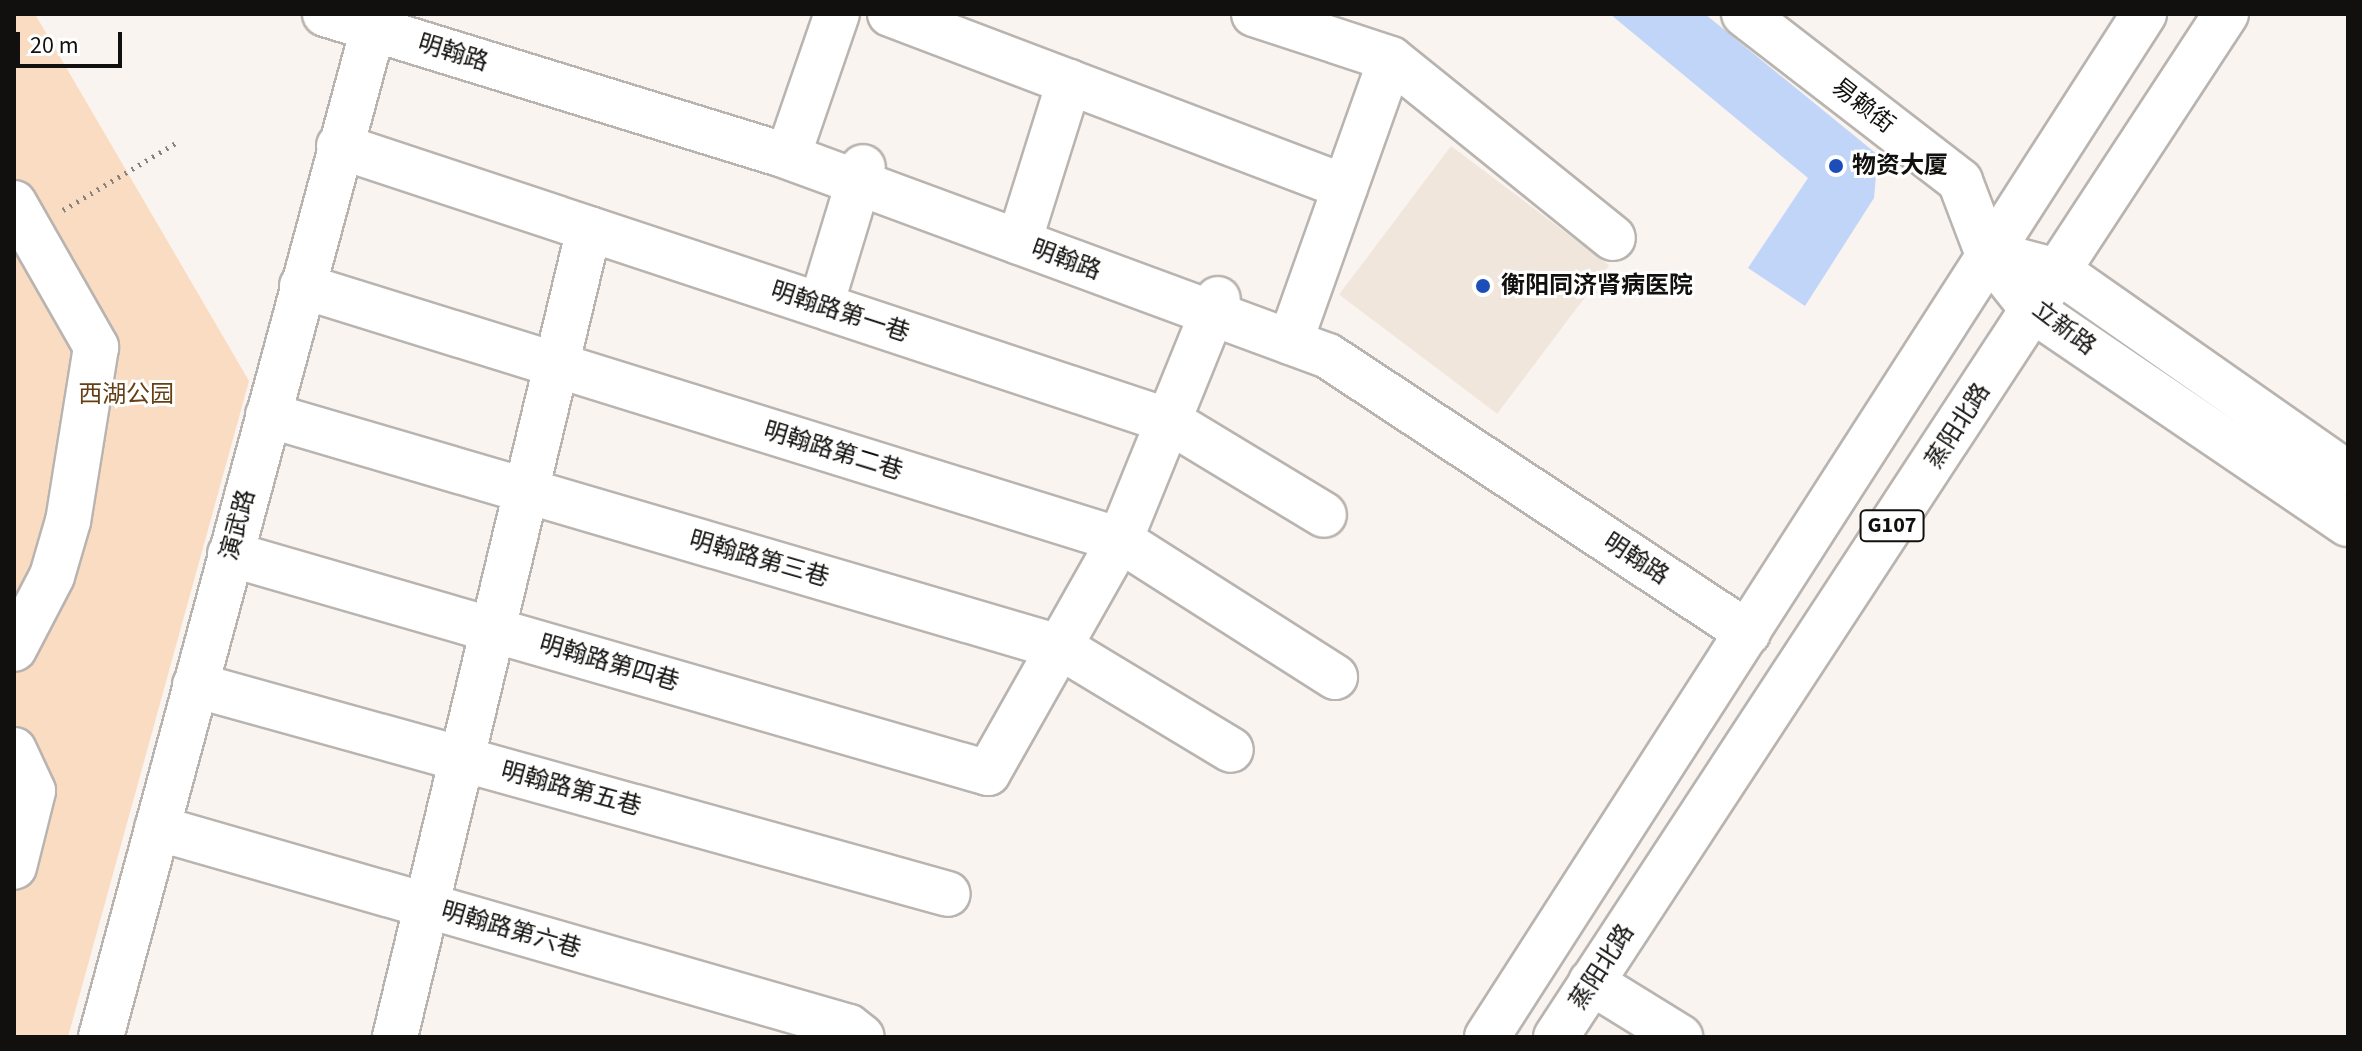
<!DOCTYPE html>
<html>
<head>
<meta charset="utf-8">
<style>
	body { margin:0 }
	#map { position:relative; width:2362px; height:1051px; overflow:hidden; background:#f9f4f0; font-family:"Source Sans 3","Noto Sans SC",sans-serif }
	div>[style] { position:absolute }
	.built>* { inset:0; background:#f1e6dc; transform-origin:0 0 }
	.green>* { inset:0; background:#f9dcc2 }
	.building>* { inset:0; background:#c1d5f8 }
	.path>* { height:5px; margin-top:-2.5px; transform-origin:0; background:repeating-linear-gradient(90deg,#85827f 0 2px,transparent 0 8px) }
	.roads { filter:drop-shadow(2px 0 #b9b4b0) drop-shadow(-2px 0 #b9b4b0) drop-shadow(0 2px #b9b4b0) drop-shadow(0 -2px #b9b4b0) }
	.minor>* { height:44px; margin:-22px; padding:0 22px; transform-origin:22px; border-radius:22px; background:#fff }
	.major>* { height:44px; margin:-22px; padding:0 22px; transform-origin:22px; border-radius:22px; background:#fff }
	.highway>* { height:44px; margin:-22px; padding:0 22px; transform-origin:22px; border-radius:22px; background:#fff }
	.dots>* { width:22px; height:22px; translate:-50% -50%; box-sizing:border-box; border:4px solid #fff; border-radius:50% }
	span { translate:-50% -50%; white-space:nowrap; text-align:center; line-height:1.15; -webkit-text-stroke:6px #fff; paint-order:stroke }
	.shield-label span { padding:2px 6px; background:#fff; border:2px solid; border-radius:6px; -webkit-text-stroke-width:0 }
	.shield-label { font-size:22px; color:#11100e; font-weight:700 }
	.street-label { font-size:24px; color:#11100e }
	.poi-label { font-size:24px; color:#11100e; font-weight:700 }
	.left { translate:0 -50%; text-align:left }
	.park-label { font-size:24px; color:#663f14 }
	.frame { position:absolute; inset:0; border:16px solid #11100e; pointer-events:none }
	.scale { position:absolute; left:16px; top:32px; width:106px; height:36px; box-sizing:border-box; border:4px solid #11100e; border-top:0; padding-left:10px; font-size:24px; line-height:28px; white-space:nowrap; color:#11100e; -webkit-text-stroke:6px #fff; paint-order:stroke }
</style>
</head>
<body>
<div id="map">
	<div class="built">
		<i style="left:1451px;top:146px;width:198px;height:186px;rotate:37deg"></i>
	</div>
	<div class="green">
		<i style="clip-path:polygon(14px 14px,35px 14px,249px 381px,68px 1037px,14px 1037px)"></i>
	</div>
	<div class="building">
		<i style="clip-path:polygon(1610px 14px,1705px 14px,1878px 155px,1874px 198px,1805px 306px,1748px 268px,1808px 178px)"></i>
	</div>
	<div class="path">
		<i style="left:63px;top:210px;width:131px;rotate:-30.7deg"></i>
	</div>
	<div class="roads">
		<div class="minor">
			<i style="left:325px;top:14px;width:474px;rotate:17.1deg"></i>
			<i style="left:778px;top:153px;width:586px;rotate:20.26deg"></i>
			<i style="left:1328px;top:356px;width:503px;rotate:33.41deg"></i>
			<i style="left:890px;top:14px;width:487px;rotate:20.8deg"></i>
			<i style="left:1254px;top:14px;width:144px;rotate:18.2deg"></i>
			<i style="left:1744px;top:14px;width:273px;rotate:37.7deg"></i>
			<i style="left:1960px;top:181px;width:76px;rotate:69.2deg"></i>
			<i style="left:339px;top:146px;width:874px;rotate:18.33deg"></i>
			<i style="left:1169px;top:421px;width:181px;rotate:31.2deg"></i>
			<i style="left:788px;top:156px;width:150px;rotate:-71deg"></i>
			<i style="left:14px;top:203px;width:166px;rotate:60.3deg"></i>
			<i style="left:96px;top:347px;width:176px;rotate:99.1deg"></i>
			<i style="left:68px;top:521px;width:57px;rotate:106.2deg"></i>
			<i style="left:52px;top:576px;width:82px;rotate:117.5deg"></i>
			<i style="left:1019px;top:242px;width:168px;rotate:-72.6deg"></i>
			<i style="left:302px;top:286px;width:857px;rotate:17.25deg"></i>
			<i style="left:1120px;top:540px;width:255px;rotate:32.5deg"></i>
			<i style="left:821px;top:305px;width:144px;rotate:-73.1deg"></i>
			<i style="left:1290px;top:342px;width:300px;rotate:-70.4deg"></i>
			<i style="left:1391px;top:59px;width:285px;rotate:38.9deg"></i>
			<i style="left:268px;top:415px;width:827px;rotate:16.35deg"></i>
			<i style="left:1062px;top:648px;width:197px;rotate:31.1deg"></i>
			<i style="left:230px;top:554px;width:789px;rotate:16.11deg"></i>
			<i style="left:988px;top:773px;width:268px;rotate:-60.5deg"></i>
			<i style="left:1120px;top:540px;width:260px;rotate:-67.9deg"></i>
			<i style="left:195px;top:685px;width:781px;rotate:15.51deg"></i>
			<i style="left:14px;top:750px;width:45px;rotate:65.1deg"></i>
			<i style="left:33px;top:791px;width:78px;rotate:104deg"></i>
			<i style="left:157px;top:828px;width:720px;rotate:16.04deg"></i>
			<i style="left:849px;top:1027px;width:16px;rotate:38deg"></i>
			<i style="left:1591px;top:982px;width:105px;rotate:31.7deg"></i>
			<i style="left:101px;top:1037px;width:1060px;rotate:-74.9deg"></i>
			<i style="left:395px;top:1037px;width:831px;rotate:-76.5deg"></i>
		</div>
		<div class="major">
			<i style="left:1987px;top:252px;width:75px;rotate:51.5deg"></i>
			<i style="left:2034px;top:311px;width:379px;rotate:34.2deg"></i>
			<i style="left:2019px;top:261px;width:42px;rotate:15deg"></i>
			<i style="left:2060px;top:272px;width:352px;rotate:35deg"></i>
		</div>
		<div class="highway">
			<i style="left:1487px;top:1037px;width:1216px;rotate:-57.29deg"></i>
			<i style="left:1556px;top:1037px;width:1223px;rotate:-56.78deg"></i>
		</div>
	</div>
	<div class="dots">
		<i style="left:1836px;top:166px;background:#1c4eba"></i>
		<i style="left:1483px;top:286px;background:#1c4eba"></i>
	</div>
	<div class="shield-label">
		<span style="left:1892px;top:526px">G107</span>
	</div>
	<div class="street-label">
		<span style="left:453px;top:53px;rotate:17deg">明翰路</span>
		<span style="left:1863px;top:106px;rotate:38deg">易赖街</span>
		<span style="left:1066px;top:260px;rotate:20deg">明翰路</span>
		<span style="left:840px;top:312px;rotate:18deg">明翰路第一巷</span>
		<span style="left:2064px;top:328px;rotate:37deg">立新路</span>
		<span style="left:1958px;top:426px;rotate:-57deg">蒸阳北路</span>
		<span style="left:833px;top:451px;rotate:17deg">明翰路第二巷</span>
		<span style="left:238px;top:525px;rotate:-75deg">演武路</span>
		<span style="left:759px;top:559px;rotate:16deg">明翰路第三巷</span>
		<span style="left:1636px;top:559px;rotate:33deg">明翰路</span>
		<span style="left:609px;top:663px;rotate:16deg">明翰路第四巷</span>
		<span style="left:571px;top:789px;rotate:15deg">明翰路第五巷</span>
		<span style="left:511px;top:930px;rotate:16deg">明翰路第六巷</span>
		<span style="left:1602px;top:967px;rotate:-57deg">蒸阳北路</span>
	</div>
	<div class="poi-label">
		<span class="left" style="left:1852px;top:166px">物资大厦</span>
		<span class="left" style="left:1501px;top:286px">衡阳同济肾病医院</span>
	</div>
	<div class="park-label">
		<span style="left:126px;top:395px">西湖公园</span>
	</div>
	<div class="frame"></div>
	<div class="scale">20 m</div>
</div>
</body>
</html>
